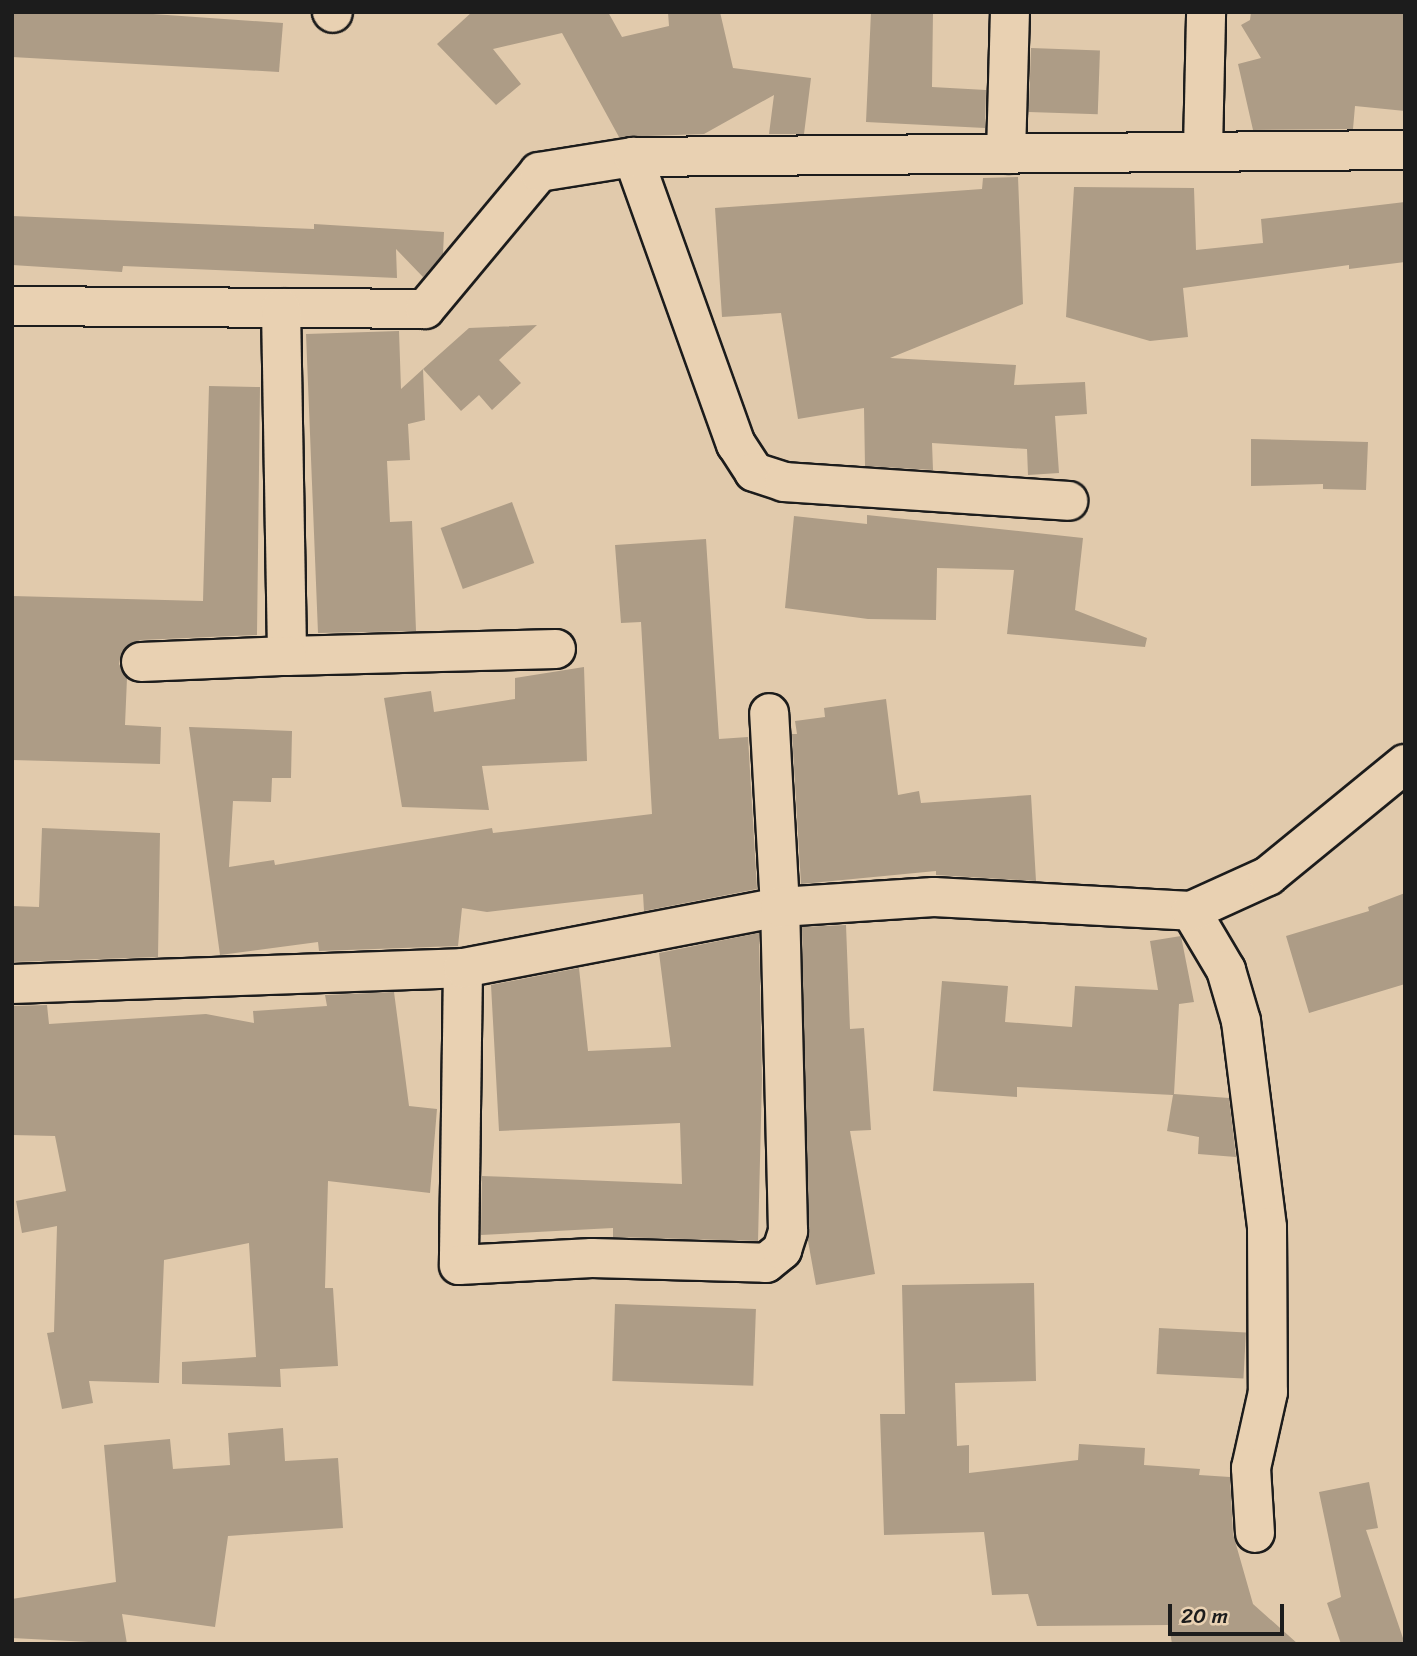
<!DOCTYPE html>
<html>
<head>
<meta charset="utf-8">
<style>
	body { margin:0 }
	#map { position:relative; width:1417px; height:1656px; overflow:hidden; background:#e1caac; font-family:Sriracha,sans-serif }
	div>[style] { position:absolute }
	.building>* { inset:0; background:#ad9c86; transform-origin:0 0 }
	.roads { filter:drop-shadow(2px 0 #1c1c1c) drop-shadow(-2px 0 #1c1c1c) drop-shadow(0 2px #1c1c1c) drop-shadow(0 -2px #1c1c1c) }
	.minor>* { height:38px; margin:-19px; padding:0 19px; transform-origin:19px; border-radius:19px; background:#e9d1b2 }
	span { translate:-50% -50%; white-space:nowrap; text-align:center; line-height:1.15; -webkit-text-stroke:7px #e9d1b2; paint-order:stroke }
	.frame { position:absolute; inset:0; border:14px solid #1c1c1c; pointer-events:none }
	.scale { position:absolute; left:1168px; top:1604px; width:116px; height:32px; box-sizing:border-box; border:4px solid #1c1c1c; border-top:0; padding-left:9px; font-size:21px; line-height:24px; white-space:nowrap; color:#1c1c1c; -webkit-text-stroke:5px #e9d1b2; paint-order:stroke }
</style>
</head>
<body>
<div id="map">
	<div class="building">
		<i style="clip-path:polygon(12px 12px,153px 14px,283px 23px,279px 72px,12px 57px)"></i>
		<i style="clip-path:polygon(472px 12px,608px 12px,622px 37px,669px 26px,668px 12px,720px 12px,733px 68px,811px 78px,804px 134px,769px 134px,774px 95px,704px 134px,619px 137px,562px 33px,493px 49px,521px 84px,496px 105px,437px 44px)"></i>
		<i style="clip-path:polygon(871px 12px,933px 12px,932px 87px,986px 90px,985px 128px,866px 122px)"></i>
		<i style="clip-path:polygon(1251px 12px,1405px 12px,1405px 111px,1355px 106px,1353px 129px,1253px 130px,1238px 64px,1261px 58px,1241px 25px,1250px 20px)"></i>
		<i style="left:1031px;top:48px;width:69px;height:64px;rotate:2deg"></i>
		<i style="clip-path:polygon(1018px 177px,1023px 304px,890px 358px,1016px 365px,1014px 385px,1085px 382px,1087px 414px,1055px 416px,1059px 473px,1028px 475px,1027px 449px,932px 443px,933px 470px,865px 466px,864px 408px,798px 419px,781px 313px,722px 317px,715px 208px,982px 189px,983px 178px)"></i>
		<i style="clip-path:polygon(1074px 187px,1194px 188px,1196px 250px,1263px 243px,1261px 219px,1405px 202px,1405px 262px,1349px 269px,1349px 265px,1183px 288px,1188px 337px,1150px 341px,1066px 317px)"></i>
		<i style="clip-path:polygon(12px 216px,314px 229px,314px 224px,444px 232px,443px 254px,423px 277px,396px 249px,397px 278px,123px 266px,122px 272px,12px 265px)"></i>
		<i style="clip-path:polygon(537px 325px,499px 360px,521px 383px,492px 410px,479px 395px,461px 411px,423px 369px,469px 328px)"></i>
		<i style="clip-path:polygon(399px 331px,401px 389px,423px 369px,425px 420px,408px 424px,410px 460px,387px 461px,390px 522px,412px 521px,416px 631px,318px 633px,306px 334px)"></i>
		<i style="clip-path:polygon(209px 386px,260px 387px,257px 635px,140px 640px,122px 651px,119px 664px,127px 678px,125px 725px,161px 727px,160px 764px,12px 760px,12px 596px,203px 601px)"></i>
		<i style="clip-path:polygon(1251px 439px,1368px 442px,1366px 490px,1323px 489px,1323px 484px,1251px 486px)"></i>
		<i style="left:512px;top:502px;width:65px;height:76px;rotate:70deg"></i>
		<i style="clip-path:polygon(867px 515px,1083px 538px,1075px 610px,1147px 638px,1145px 647px,1007px 634px,1014px 570px,937px 568px,936px 620px,868px 619px,785px 608px,794px 516px,867px 524px)"></i>
		<i style="clip-path:polygon(706px 539px,719px 739px,748px 737px,757px 889px,644px 911px,643px 894px,487px 912px,462px 908px,458px 946px,319px 951px,318px 942px,220px 955px,189px 727px,292px 731px,291px 778px,272px 778px,271px 802px,233px 801px,229px 867px,274px 860px,275px 865px,492px 828px,493px 833px,652px 814px,641px 622px,621px 623px,615px 545px)"></i>
		<i style="clip-path:polygon(584px 667px,587px 761px,482px 766px,489px 810px,402px 807px,384px 698px,431px 691px,434px 712px,515px 699px,515px 678px)"></i>
		<i style="clip-path:polygon(886px 699px,898px 795px,919px 791px,921px 803px,1031px 795px,1036px 881px,936px 875px,936px 871px,801px 884px,792px 734px,797px 734px,795px 721px,825px 717px,824px 708px)"></i>
		<i style="clip-path:polygon(42px 828px,160px 833px,158px 957px,12px 962px,12px 906px,39px 907px)"></i>
		<i style="clip-path:polygon(1405px 893px,1405px 984px,1309px 1013px,1286px 936px,1369px 911px,1368px 907px)"></i>
		<i style="clip-path:polygon(846px 925px,850px 1029px,864px 1028px,871px 1130px,850px 1131px,875px 1274px,816px 1285px,808px 1241px,802px 927px)"></i>
		<i style="clip-path:polygon(759px 933px,762px 1079px,758px 1241px,613px 1237px,613px 1228px,481px 1235px,482px 1176px,682px 1184px,680px 1123px,499px 1131px,491px 985px,579px 968px,588px 1051px,671px 1047px,659px 953px)"></i>
		<i style="clip-path:polygon(1181px 936px,1194px 1002px,1179px 1004px,1174px 1094px,1229px 1098px,1236px 1157px,1198px 1154px,1199px 1137px,1167px 1131px,1173px 1095px,1017px 1087px,1017px 1097px,933px 1091px,942px 981px,1008px 986px,1005px 1022px,1072px 1027px,1075px 986px,1158px 990px,1150px 941px)"></i>
		<i style="clip-path:polygon(394px 992px,409px 1106px,437px 1109px,430px 1193px,328px 1181px,325px 1288px,333px 1288px,338px 1366px,280px 1369px,281px 1387px,182px 1384px,182px 1362px,256px 1357px,249px 1243px,164px 1260px,159px 1383px,89px 1381px,93px 1403px,62px 1409px,47px 1333px,54px 1332px,57px 1226px,22px 1233px,16px 1201px,66px 1191px,55px 1136px,12px 1135px,12px 1006px,47px 1005px,49px 1024px,206px 1014px,254px 1023px,253px 1011px,327px 1006px,325px 995px)"></i>
		<i style="clip-path:polygon(1034px 1283px,1036px 1381px,955px 1383px,957px 1446px,969px 1445px,969px 1473px,1078px 1460px,1079px 1444px,1145px 1448px,1144px 1465px,1200px 1469px,1199px 1475px,1230px 1477px,1233px 1534px,1253px 1604px,1298px 1644px,1172px 1644px,1169px 1625px,1037px 1626px,1028px 1594px,992px 1595px,984px 1532px,884px 1535px,880px 1414px,905px 1414px,902px 1285px)"></i>
		<i style="left:615px;top:1304px;width:141px;height:77px;rotate:2deg"></i>
		<i style="left:1159px;top:1328px;width:87px;height:46px;rotate:3deg"></i>
		<i style="clip-path:polygon(283px 1428px,285px 1461px,338px 1458px,343px 1528px,228px 1536px,215px 1627px,122px 1614px,127px 1644px,12px 1638px,12px 1599px,116px 1582px,104px 1445px,170px 1439px,173px 1469px,230px 1465px,228px 1433px)"></i>
		<i style="clip-path:polygon(1369px 1482px,1378px 1528px,1366px 1530px,1405px 1644px,1341px 1644px,1327px 1603px,1341px 1597px,1319px 1492px)"></i>
	</div>
	<div class="roads">
		<div class="minor">
			<i style="left:332px;top:12px;width:1px;rotate:45deg"></i>
			<i style="left:1203px;top:149px;width:137px;rotate:-88.7deg"></i>
			<i style="left:1006px;top:154px;width:142px;rotate:-88.4deg"></i>
			<i style="left:633px;top:157px;width:305px;rotate:70.3deg"></i>
			<i style="left:736px;top:444px;width:33px;rotate:57deg"></i>
			<i style="left:754px;top:472px;width:32px;rotate:18deg"></i>
			<i style="left:784px;top:482px;width:285px;rotate:3.8deg"></i>
			<i style="left:12px;top:306px;width:413px;rotate:0.4deg"></i>
			<i style="left:425px;top:309px;width:178px;rotate:-50.2deg"></i>
			<i style="left:539px;top:172px;width:95px;rotate:-9.1deg"></i>
			<i style="left:633px;top:157px;width:772px;rotate:-0.52deg"></i>
			<i style="left:281px;top:308px;width:348px;rotate:89deg"></i>
			<i style="left:287px;top:656px;width:269px;rotate:-1.5deg"></i>
			<i style="left:141px;top:662px;width:146px;rotate:-2.4deg"></i>
			<i style="left:1191px;top:911px;width:69px;rotate:59.3deg"></i>
			<i style="left:1226px;top:970px;width:53px;rotate:73.6deg"></i>
			<i style="left:1241px;top:1021px;width:208px;rotate:82.8deg"></i>
			<i style="left:1267px;top:1227px;width:165px;rotate:89.7deg"></i>
			<i style="left:1268px;top:1392px;width:78px;rotate:102.6deg"></i>
			<i style="left:1251px;top:1468px;width:65px;rotate:86.5deg"></i>
			<i style="left:463px;top:968px;width:297px;rotate:90.8deg"></i>
			<i style="left:459px;top:1265px;width:133px;rotate:-3deg"></i>
			<i style="left:592px;top:1258px;width:174px;rotate:1.6deg"></i>
			<i style="left:766px;top:1263px;width:21px;rotate:-39deg"></i>
			<i style="left:782px;top:1250px;width:20px;rotate:-72deg"></i>
			<i style="left:788px;top:1231px;width:324px;rotate:-91.4deg"></i>
			<i style="left:780px;top:907px;width:194px;rotate:-93.2deg"></i>
			<i style="left:12px;top:984px;width:451px;rotate:-2deg"></i>
			<i style="left:463px;top:968px;width:323px;rotate:-10.9deg"></i>
			<i style="left:780px;top:907px;width:154px;rotate:-3.7deg"></i>
			<i style="left:934px;top:897px;width:257px;rotate:3.1deg"></i>
			<i style="left:1191px;top:911px;width:85px;rotate:-24.4deg"></i>
			<i style="left:1268px;top:876px;width:177px;rotate:-39.3deg"></i>
		</div>
	</div>
	<div class="frame"></div>
	<div class="scale">20 m</div>
</div>
</body>
</html>
